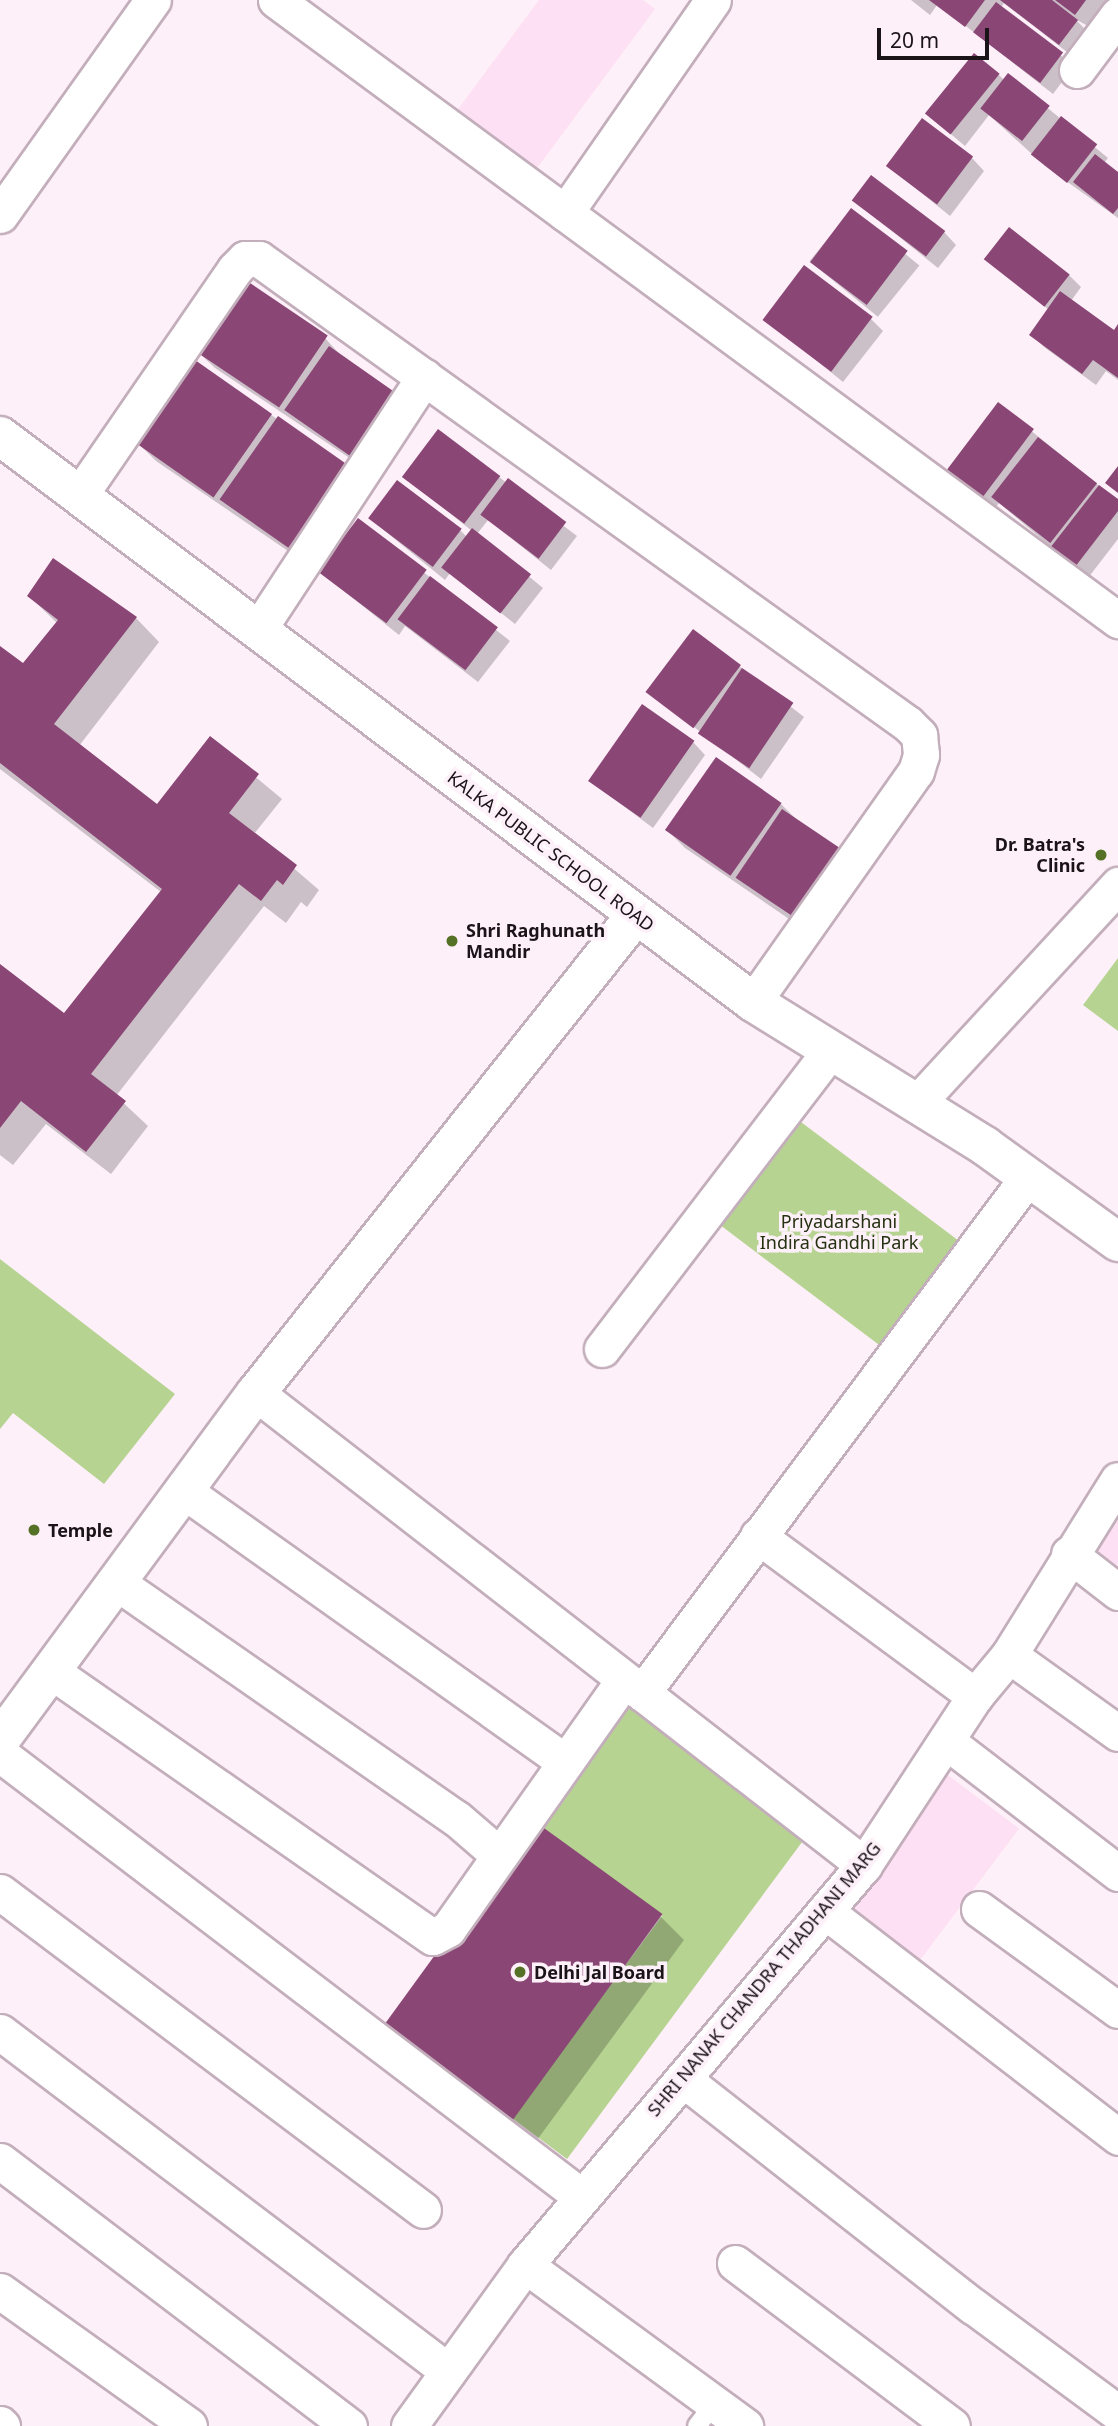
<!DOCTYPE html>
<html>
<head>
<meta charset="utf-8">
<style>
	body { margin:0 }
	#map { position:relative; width:1118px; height:2426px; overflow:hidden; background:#fef0f9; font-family:"Noto Sans",sans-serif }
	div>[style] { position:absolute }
	.built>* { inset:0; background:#fde0f3; transform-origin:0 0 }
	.green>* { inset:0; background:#b6d392; transform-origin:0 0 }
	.shadow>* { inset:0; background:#0003; transform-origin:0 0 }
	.building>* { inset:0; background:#8a4675; transform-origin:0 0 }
	.roads { filter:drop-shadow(2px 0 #c3aebb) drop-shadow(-2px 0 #c3aebb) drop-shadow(0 2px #c3aebb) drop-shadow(0 -2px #c3aebb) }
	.lane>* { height:18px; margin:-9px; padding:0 9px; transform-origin:9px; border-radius:9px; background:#fff }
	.street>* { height:35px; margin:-17.5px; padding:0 17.5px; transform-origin:17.5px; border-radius:17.5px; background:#fff }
	.secondary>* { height:38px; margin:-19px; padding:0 19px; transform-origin:19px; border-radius:19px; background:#fff }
	.dots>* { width:19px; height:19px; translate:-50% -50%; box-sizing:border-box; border:4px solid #fef0f9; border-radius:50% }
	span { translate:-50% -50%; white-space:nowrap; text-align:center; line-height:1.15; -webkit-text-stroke:7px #fef0f9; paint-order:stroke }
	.poi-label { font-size:18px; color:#1a1318; font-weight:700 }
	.right { translate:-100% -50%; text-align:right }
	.left { translate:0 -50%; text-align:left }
	.street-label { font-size:18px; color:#1a1318 }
	.park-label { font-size:18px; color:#243110 }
	.scale { position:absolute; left:877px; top:28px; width:112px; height:32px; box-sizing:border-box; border:4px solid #1a1318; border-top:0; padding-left:9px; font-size:21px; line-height:24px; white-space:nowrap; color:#1a1318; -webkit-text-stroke:5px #fef0f9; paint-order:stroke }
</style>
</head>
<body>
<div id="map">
	<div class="built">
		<i style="clip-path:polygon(539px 0,643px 0,655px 9px,529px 179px,450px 120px)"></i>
		<i style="clip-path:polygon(1118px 1463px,1118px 1563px,1111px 1572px,1063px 1536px)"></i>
		<i style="left:920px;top:1754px;width:124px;height:201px;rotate:37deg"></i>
	</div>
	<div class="green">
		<i style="clip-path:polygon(1118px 958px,1118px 1031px,1083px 1005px)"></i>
		<i style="left:797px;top:1119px;width:205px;height:131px;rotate:37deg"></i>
		<i style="clip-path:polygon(0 1259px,175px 1394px,104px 1484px,13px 1413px,0 1429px)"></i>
		<i style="clip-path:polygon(629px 1689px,814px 1826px,567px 2159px,512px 2118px,662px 1916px,533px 1820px)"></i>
	</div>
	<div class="shadow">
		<i style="clip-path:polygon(911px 0,1108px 0,1088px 26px,1075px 19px,1090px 34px,1072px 56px,1004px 3px,1001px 8px,1074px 66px,1053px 94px,944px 9px,937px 5px,930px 15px)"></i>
		<i style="clip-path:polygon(999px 75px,1004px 80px,1008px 75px,1108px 158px,1104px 163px,1118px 174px,1118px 218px,1045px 166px,989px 115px,965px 146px,927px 114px)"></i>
		<i style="clip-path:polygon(972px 158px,984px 171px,950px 216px,888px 166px)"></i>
		<i style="clip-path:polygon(853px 200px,944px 232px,956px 245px,938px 268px)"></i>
		<i style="left:851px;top:210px;width:88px;height:66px;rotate:39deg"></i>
		<i style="clip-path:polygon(986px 259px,1069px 275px,1081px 287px,1071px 301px,1114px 332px,1118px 327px,1118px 380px,1106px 371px,1096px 385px,1044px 347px,1032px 335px,1049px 310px)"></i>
		<i style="clip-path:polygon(870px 318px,883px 331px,843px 382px,765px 319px)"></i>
		<i style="clip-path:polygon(325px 338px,343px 358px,394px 393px,363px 467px,215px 368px,196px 350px)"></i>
		<i style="clip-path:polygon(195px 362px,345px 466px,307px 564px,156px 461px,138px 443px)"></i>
		<i style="clip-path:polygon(998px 404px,1118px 501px,1118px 539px,1088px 578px,999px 503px,996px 507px,948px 468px)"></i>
		<i style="clip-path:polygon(404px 476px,499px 477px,577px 536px,551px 570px,488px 520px,477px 534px,543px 588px,515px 624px,450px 573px,445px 580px,369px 518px,461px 531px,467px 537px,472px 531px)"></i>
		<i style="clip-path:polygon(358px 520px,510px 641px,478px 682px,405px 626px,399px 635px,319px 571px)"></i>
		<i style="clip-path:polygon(29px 596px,136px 618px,159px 642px,79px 746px,157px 807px,210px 739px,282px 799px,254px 834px,319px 890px,307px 907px,301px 902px,286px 923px,264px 906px,116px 1096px,148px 1126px,111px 1174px,46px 1124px,13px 1165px,0 1155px,0 966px,65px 1016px,161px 892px,0 769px,0 648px,23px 666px,57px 623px)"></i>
		<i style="clip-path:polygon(739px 666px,804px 717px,761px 779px,649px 692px)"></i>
		<i style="clip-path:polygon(693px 742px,705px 755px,653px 828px,590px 781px)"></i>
		<i style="clip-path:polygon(781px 804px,799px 822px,817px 938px,685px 848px,667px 830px)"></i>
		<i style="clip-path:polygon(533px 1823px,661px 1917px,684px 1940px,537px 2140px,406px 2046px)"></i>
	</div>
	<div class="building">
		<i style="clip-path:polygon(929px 0,985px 0,965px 27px)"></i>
		<i style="clip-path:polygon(1000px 0,1052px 0,1078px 20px,1059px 45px)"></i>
		<i style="clip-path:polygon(1055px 0,1086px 0,1075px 15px)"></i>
		<i style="left:996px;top:2px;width:84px;height:38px;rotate:37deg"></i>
		<i style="left:974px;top:53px;width:33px;height:78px;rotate:39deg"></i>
		<i style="left:1008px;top:73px;width:53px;height:45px;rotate:38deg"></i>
		<i style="left:1061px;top:116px;width:46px;height:49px;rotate:38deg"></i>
		<i style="left:922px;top:118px;width:64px;height:60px;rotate:37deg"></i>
		<i style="clip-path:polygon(1095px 154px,1118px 172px,1118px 208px,1113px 214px,1073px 182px)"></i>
		<i style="left:871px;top:175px;width:93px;height:32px;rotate:37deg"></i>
		<i style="left:851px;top:208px;width:71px;height:68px;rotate:37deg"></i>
		<i style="left:1009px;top:227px;width:77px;height:41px;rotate:38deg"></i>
		<i style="left:804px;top:265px;width:86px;height:69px;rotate:37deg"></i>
		<i style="left:244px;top:279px;width:101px;height:87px;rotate:34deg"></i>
		<i style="clip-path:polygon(1060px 291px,1114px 330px,1118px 324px,1118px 378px,1093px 360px,1082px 374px,1029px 335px)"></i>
		<i style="left:329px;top:346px;width:80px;height:78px;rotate:35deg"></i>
		<i style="left:195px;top:360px;width:94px;height:102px;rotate:35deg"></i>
		<i style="left:998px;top:402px;width:45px;height:85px;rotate:37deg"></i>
		<i style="left:278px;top:416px;width:84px;height:102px;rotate:35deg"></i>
		<i style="left:438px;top:429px;width:78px;height:60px;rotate:37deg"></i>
		<i style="left:1038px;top:437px;width:75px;height:76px;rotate:38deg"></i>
		<i style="clip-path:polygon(1118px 466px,1118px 493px,1105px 483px)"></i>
		<i style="left:508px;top:478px;width:73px;height:46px;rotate:37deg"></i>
		<i style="left:397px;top:480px;width:81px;height:48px;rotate:37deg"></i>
		<i style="clip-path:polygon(1099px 485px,1118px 499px,1118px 511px,1075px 567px,1050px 548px)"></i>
		<i style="left:358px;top:518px;width:86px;height:67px;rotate:37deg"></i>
		<i style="left:472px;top:528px;width:75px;height:50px;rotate:38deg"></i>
		<i style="clip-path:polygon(53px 558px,137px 617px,54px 724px,157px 804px,210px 736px,259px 774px,229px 813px,297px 865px,283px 885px,277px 880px,261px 901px,239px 884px,91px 1074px,126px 1101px,86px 1152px,21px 1101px,0 1128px,0 964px,64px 1013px,162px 889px,0 763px,0 646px,23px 663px,58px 620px,27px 596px)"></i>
		<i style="left:430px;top:576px;width:85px;height:54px;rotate:37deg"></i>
		<i style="left:693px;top:629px;width:60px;height:79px;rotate:37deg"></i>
		<i style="left:742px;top:668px;width:62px;height:79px;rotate:34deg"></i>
		<i style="left:642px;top:704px;width:64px;height:94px;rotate:35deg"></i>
		<i style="left:716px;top:757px;width:80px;height:89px;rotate:35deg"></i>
		<i style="left:782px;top:809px;width:76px;height:83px;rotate:34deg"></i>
		<i style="left:533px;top:1820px;width:160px;height:254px;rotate:36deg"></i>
	</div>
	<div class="roads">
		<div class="lane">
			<i style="left:697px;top:2426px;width:28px;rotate:-52deg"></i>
		</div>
		<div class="street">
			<i style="left:276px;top:0;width:1046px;rotate:36.37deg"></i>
			<i style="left:1077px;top:70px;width:69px;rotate:-53.3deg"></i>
			<i style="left:565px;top:213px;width:259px;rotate:-55.2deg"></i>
			<i style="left:0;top:215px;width:264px;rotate:-54.6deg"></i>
			<i style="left:79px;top:496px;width:275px;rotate:-55.5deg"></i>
			<i style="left:235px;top:269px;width:14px;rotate:-45deg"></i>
			<i style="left:245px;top:259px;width:14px"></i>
			<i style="left:259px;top:259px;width:798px;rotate:35.62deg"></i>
			<i style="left:908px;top:724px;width:16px;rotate:45deg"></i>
			<i style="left:919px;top:735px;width:20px;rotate:84deg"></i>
			<i style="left:921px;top:755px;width:17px;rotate:107deg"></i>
			<i style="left:916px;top:771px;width:283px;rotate:125.2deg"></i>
			<i style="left:258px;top:630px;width:303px;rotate:-56.7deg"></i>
			<i style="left:917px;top:1103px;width:297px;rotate:-47.3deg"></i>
			<i style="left:602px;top:1349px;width:377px;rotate:-52.6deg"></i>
			<i style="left:256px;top:1393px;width:770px;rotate:37.82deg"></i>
			<i style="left:184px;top:1491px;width:466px;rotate:35.4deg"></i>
			<i style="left:758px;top:1536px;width:270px;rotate:36.4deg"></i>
			<i style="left:1069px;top:1554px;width:62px;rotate:37.8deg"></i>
			<i style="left:116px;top:1582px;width:414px;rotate:34.8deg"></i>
			<i style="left:456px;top:1818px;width:57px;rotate:40.7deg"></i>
			<i style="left:1009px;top:1655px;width:134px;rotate:35.6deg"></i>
			<i style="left:51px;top:1671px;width:465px;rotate:34.9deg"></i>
			<i style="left:433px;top:1937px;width:17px;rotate:-28deg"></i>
			<i style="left:448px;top:1929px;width:304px;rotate:-54.8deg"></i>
			<i style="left:642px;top:1693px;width:644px;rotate:-53.2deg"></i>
			<i style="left:946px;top:1741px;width:217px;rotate:37.5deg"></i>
			<i style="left:0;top:1754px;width:731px;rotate:37.28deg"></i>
			<i style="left:0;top:1892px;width:529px;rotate:36.93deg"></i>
			<i style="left:979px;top:1909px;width:172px;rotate:36deg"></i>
			<i style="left:825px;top:1911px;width:370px;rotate:37.6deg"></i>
			<i style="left:0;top:2032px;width:562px;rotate:37.11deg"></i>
			<i style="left:683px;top:2079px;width:368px;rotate:38.1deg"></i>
			<i style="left:973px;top:2306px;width:180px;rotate:36.4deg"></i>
			<i style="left:0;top:2161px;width:438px;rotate:37.2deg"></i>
			<i style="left:735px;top:2263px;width:271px;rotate:36.9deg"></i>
			<i style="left:525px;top:2265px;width:273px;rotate:36.2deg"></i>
			<i style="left:0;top:2291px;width:232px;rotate:35.5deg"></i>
			<i style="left:0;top:2424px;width:3px;rotate:45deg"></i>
			<i style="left:409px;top:2426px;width:198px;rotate:-54.2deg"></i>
			<i style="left:525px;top:2265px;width:524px;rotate:-49.72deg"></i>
			<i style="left:864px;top:1865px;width:202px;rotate:-56.7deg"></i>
			<i style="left:975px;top:1696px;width:53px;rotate:-50.3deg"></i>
			<i style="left:1009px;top:1655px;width:206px;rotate:-58.1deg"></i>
		</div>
		<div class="secondary">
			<i style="left:0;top:436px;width:942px;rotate:36.93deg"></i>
			<i style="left:753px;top:1002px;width:273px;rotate:31.8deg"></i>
			<i style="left:985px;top:1146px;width:164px;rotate:35.8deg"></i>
			<i style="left:0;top:1740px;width:431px;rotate:-53.6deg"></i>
			<i style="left:256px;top:1393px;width:611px;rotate:-51.52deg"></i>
		</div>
	</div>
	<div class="dots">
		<i style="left:1101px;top:855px;background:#547125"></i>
		<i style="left:452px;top:941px;background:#547125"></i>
		<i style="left:34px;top:1530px;background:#547125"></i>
		<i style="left:520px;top:1972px;background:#547125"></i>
	</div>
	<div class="poi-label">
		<span class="right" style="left:1085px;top:855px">Dr. Batra's<br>Clinic</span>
		<span class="left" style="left:466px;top:941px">Shri Raghunath<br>Mandir</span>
		<span class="left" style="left:48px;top:1530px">Temple</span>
		<span class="left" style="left:534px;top:1972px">Delhi Jal Board</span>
	</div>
	<div class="street-label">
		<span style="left:551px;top:851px;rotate:37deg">KALKA PUBLIC SCHOOL ROAD</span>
		<span style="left:764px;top:1979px;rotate:-50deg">SHRI NANAK CHANDRA THADHANI MARG</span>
	</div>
	<div class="park-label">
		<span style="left:839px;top:1232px">Priyadarshani<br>Indira Gandhi Park</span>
	</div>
	<div class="scale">20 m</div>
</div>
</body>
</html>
